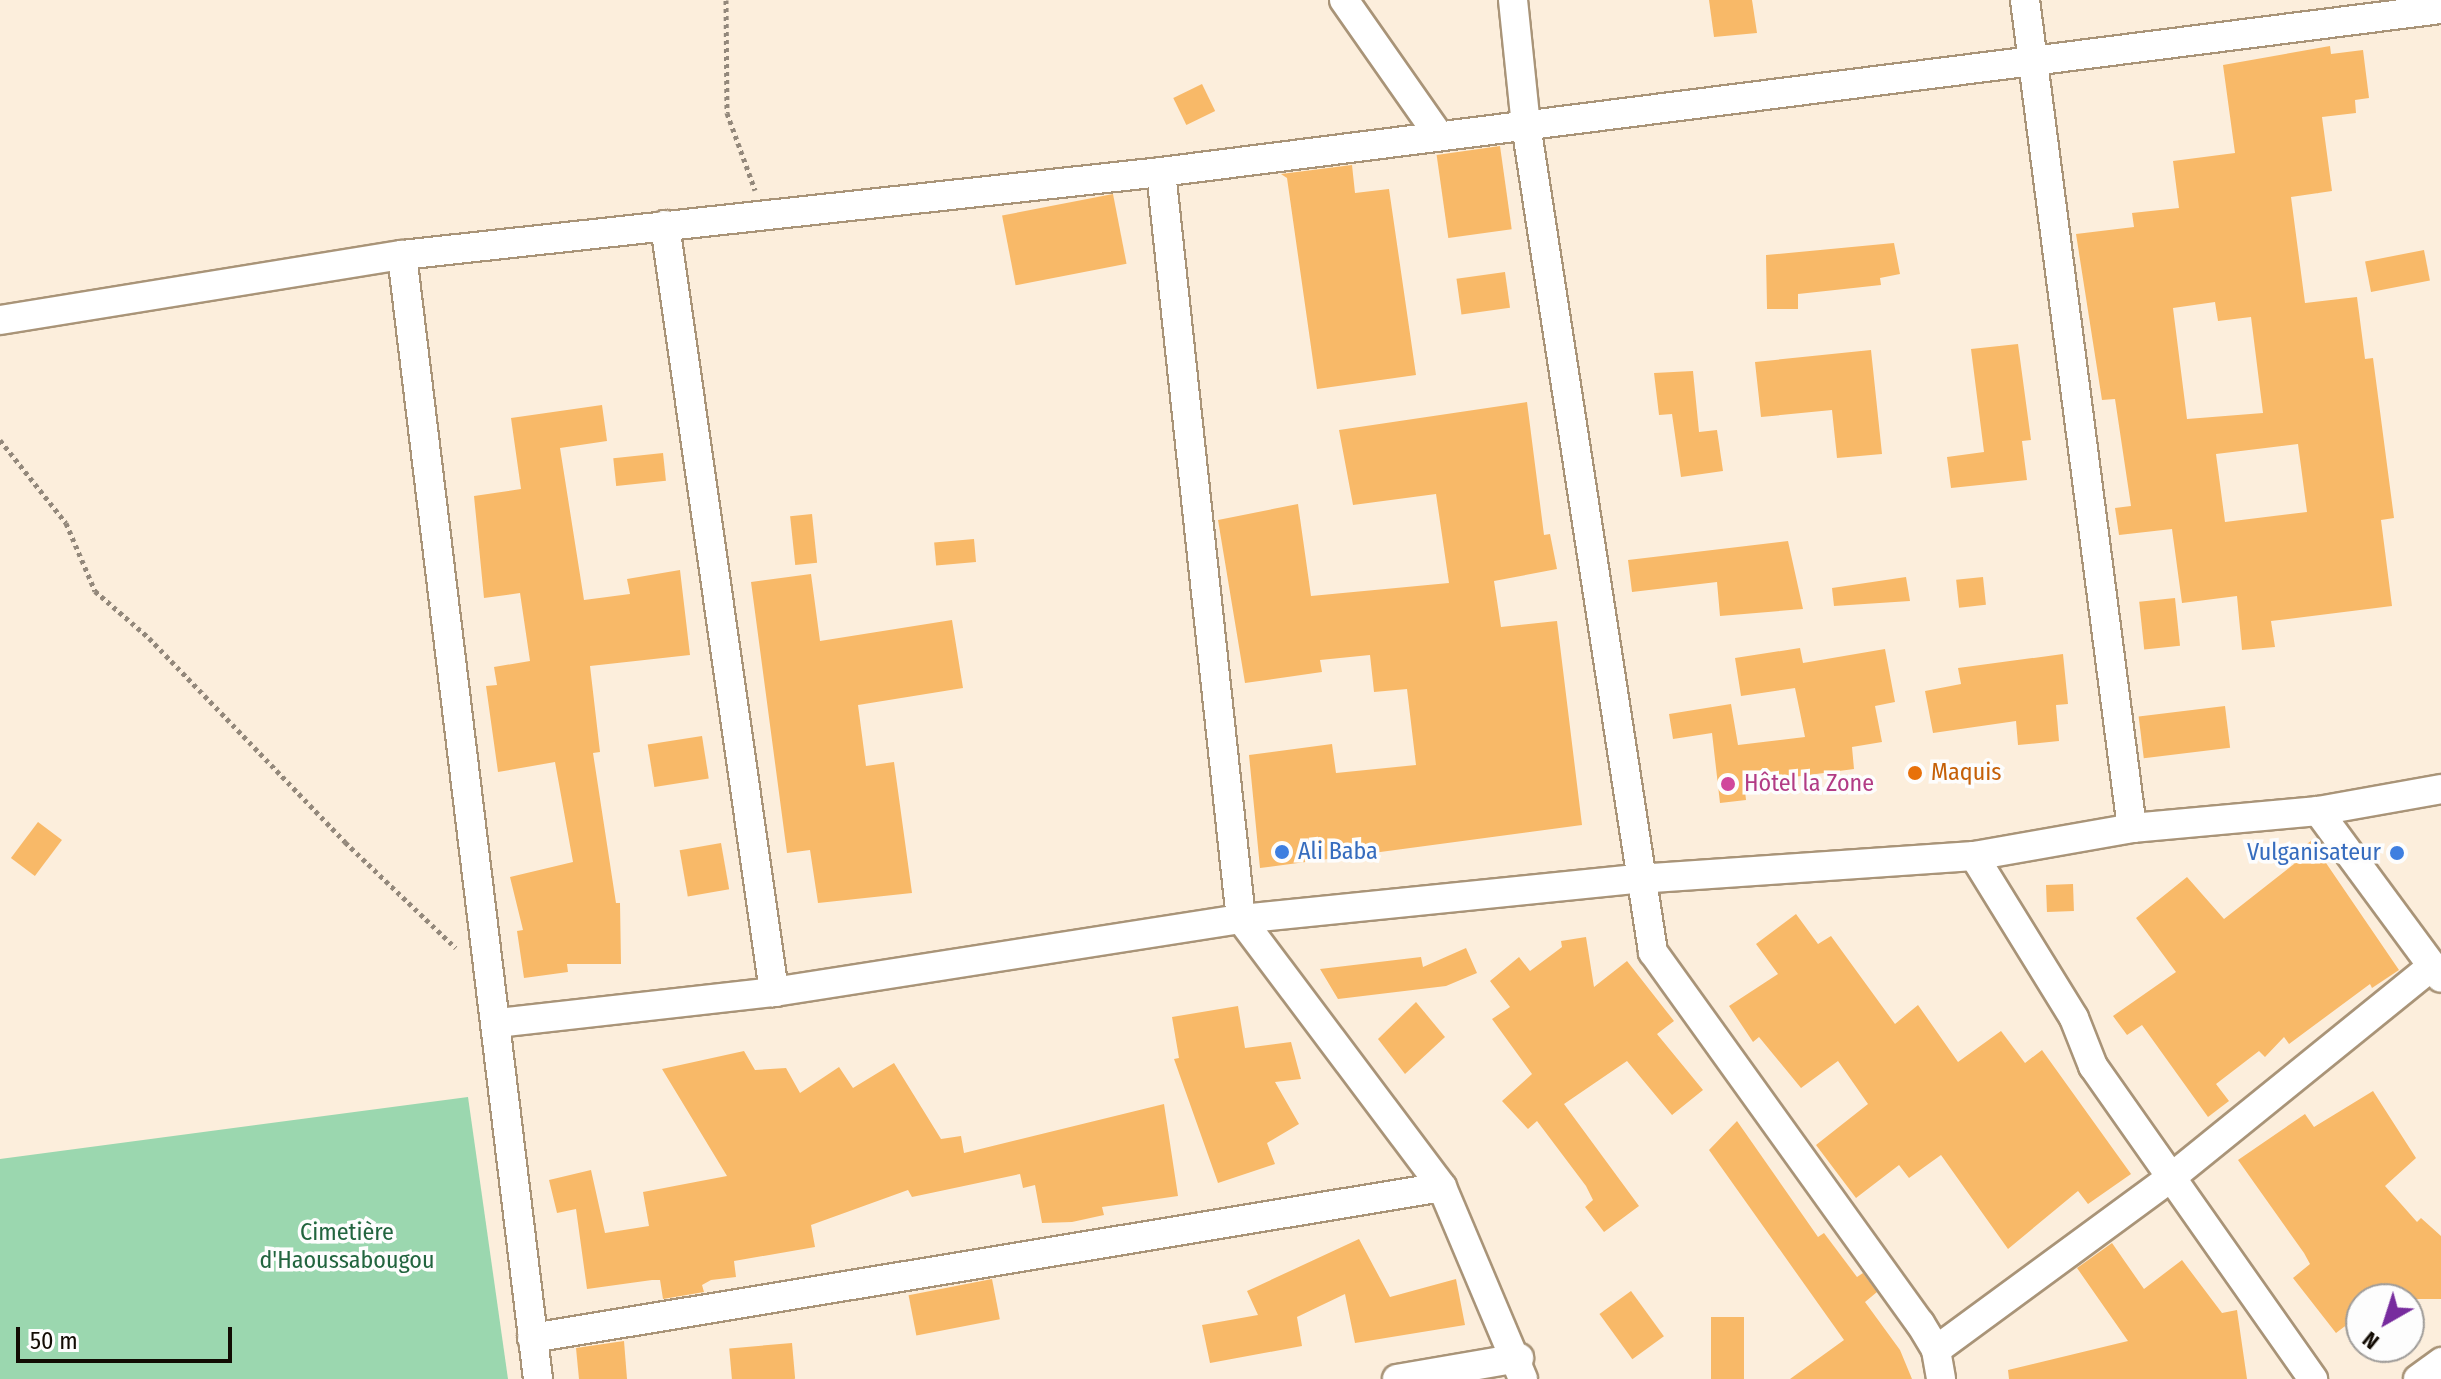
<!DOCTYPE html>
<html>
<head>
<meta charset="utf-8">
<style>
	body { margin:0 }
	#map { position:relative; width:2441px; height:1379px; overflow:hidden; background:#fceedc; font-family:"Fira Sans Condensed",sans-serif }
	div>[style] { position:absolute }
	.green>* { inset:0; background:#9bd7af }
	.building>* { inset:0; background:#f8b968; transform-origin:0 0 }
	.path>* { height:5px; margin-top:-2.5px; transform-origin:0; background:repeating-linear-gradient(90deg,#93887b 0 4px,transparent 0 8px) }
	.roads { filter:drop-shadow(2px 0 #a99478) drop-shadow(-2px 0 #a99478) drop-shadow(0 2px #a99478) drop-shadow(0 -2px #a99478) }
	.street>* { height:28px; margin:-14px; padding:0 14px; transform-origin:14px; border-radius:14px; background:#fff }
	.dots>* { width:22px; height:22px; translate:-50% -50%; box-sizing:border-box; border:4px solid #fdfdfd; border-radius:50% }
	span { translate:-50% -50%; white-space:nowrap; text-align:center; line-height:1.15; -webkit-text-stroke:7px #fdfdfd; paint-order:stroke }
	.food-label { font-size:24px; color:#c56008 }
	.left { translate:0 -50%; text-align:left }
	.hotel-label { font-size:24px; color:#b23c85 }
	.shop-label { font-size:24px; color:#366cbe }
	.right { translate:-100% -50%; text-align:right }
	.park-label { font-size:24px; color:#22653f }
	.north { position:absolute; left:2345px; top:1283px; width:80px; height:80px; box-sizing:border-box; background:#fdfdfd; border:2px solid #9f9c99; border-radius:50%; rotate:219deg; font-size:22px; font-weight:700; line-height:32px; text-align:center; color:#120b03 }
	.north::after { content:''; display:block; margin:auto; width:28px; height:36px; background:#772c9e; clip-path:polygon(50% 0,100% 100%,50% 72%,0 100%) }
	.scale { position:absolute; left:16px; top:1327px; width:216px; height:36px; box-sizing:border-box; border:4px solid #120b03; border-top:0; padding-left:10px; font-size:24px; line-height:28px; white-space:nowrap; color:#120b03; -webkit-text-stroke:6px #fdfdfd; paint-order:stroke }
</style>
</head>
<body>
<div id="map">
	<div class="green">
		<i style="clip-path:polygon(468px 1097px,508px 1379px,0 1379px,0 1159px)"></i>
	</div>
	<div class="building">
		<i style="clip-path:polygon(1709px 0,1752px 0,1757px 33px,1714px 37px)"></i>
		<i style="clip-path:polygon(evenodd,2330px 46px,2331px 54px,2363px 50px,2369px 98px,2355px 100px,2356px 113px,2322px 117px,2332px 191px,2291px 197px,2305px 303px,2357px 297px,2365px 359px,2373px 358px,2394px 518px,2381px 520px,2392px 606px,2271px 621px,2275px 647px,2242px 650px,2237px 596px,2182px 603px,2172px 529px,2119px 535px,2115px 508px,2131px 506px,2115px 399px,2102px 400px,2076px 234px,2134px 227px,2132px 213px,2179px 208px,2173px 161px,2235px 153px,2223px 65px,2330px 46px,2215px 302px,2218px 321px,2251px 317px,2263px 413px,2187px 419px,2173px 308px,2215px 302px,2330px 46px,2298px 444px,2307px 512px,2225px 522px,2216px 454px,2298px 444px)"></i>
		<i style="left:1202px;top:84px;width:30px;height:32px;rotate:64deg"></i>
		<i style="left:1500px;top:146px;width:84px;height:64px;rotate:82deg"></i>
		<i style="clip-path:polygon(1352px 165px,1355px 193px,1389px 189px,1416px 375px,1317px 389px,1287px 178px,1281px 174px)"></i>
		<i style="left:1113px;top:194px;width:71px;height:113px;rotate:79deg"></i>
		<i style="clip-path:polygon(1894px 243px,1900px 274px,1880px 278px,1881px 285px,1798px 294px,1798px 309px,1767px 309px,1766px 255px)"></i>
		<i style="left:2424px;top:250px;width:31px;height:60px;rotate:79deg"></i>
		<i style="left:1505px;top:272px;width:36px;height:49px;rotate:82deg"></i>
		<i style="clip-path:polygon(2018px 344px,2031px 440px,2022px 441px,2027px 480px,1951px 488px,1947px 457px,1984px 452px,1971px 349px)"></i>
		<i style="clip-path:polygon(1871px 350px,1882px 454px,1837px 458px,1832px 410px,1761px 417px,1755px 362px)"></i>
		<i style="clip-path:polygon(1693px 371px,1699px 432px,1717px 430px,1723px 471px,1681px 477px,1672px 414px,1659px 415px,1654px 373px)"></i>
		<i style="clip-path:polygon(1527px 402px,1544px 535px,1550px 534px,1557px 569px,1494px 581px,1501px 627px,1557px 621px,1582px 825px,1260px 868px,1249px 755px,1332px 744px,1336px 773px,1416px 765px,1407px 689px,1374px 692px,1370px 655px,1320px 660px,1322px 672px,1245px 683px,1218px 520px,1298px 504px,1311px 596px,1449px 583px,1436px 494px,1353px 505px,1339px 430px)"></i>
		<i style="clip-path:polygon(602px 405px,607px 441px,560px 448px,584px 600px,630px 594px,627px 579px,680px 570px,690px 655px,590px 666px,600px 752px,593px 753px,616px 903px,620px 903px,621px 964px,567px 964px,568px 972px,524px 978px,517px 931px,523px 930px,510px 877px,573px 862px,555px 762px,498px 772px,486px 686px,497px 685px,494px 667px,530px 661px,520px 593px,484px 598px,474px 496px,521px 489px,511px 418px)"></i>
		<i style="left:663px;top:453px;width:28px;height:50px;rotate:84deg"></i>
		<i style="left:812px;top:514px;width:49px;height:22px;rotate:84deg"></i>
		<i style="left:974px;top:539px;width:23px;height:40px;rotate:85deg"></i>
		<i style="clip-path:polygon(1788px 541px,1803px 609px,1720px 616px,1717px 582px,1632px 592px,1628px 560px)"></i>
		<i style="clip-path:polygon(811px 574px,820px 641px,952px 620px,963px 688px,858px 705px,866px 766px,894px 762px,912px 893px,818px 903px,810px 850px,787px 853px,751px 582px)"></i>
		<i style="clip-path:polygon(1906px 577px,1910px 601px,1834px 606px,1832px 588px)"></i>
		<i style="left:1983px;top:577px;width:28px;height:27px;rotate:84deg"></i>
		<i style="left:2175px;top:598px;width:48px;height:36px;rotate:84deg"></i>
		<i style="clip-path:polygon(1800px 648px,1803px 663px,1885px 649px,1895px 702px,1875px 706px,1882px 742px,1852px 747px,1854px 769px,1786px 778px,1787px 786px,1745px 791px,1746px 800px,1720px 803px,1712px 733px,1673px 739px,1669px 714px,1731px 704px,1738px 745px,1805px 737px,1795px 688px,1741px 696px,1735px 658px)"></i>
		<i style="clip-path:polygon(2063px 654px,2068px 704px,2056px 705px,2059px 741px,2018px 745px,2016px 721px,1933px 733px,1925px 691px,1961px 684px,1958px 668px)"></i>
		<i style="left:2225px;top:706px;width:42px;height:87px;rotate:83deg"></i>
		<i style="left:702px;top:736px;width:43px;height:55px;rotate:81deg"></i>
		<i style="left:38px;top:822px;width:30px;height:45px;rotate:37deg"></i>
		<i style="clip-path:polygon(2311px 841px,2399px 970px,2372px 988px,2370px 984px,2289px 1044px,2284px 1037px,2265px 1057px,2259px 1051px,2216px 1084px,2229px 1101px,2208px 1117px,2142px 1025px,2127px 1035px,2113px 1016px,2176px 972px,2136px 918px,2187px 877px,2224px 919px,2294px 864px,2289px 856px)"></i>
		<i style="left:721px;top:843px;width:47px;height:42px;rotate:80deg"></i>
		<i style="left:2073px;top:884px;width:27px;height:27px;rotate:88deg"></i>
		<i style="clip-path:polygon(1796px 914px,1818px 944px,1831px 936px,1895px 1024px,1918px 1005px,1958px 1062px,2001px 1031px,2025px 1063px,2042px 1050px,2131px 1174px,2088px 1204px,2078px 1191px,2008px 1249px,1941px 1155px,1909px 1178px,1899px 1165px,1856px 1198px,1816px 1145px,1868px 1104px,1838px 1061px,1801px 1088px,1759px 1037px,1753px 1042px,1729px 1006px,1778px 974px,1756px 944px)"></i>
		<i style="clip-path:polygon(1586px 937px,1594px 987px,1627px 961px,1674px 1021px,1657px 1034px,1703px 1090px,1672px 1115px,1627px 1061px,1564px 1104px,1639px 1206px,1604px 1232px,1585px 1207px,1593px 1200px,1586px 1186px,1537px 1121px,1528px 1129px,1502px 1101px,1532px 1074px,1492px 1019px,1510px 1007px,1490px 981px,1519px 957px,1530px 971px,1562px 947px,1561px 941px)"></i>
		<i style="clip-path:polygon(1466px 948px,1477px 973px,1446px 986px,1338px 999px,1320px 969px,1421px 957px,1423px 967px)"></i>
		<i style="clip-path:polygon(1416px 1002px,1445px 1037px,1405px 1074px,1378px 1039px)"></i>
		<i style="clip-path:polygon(1238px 1006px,1245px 1048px,1291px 1042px,1301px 1079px,1275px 1082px,1299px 1124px,1267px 1143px,1275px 1164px,1218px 1183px,1174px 1059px,1179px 1058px,1172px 1017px)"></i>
		<i style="clip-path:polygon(744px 1051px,755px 1070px,786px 1068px,800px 1093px,839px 1067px,853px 1088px,894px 1063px,941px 1139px,961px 1136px,964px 1153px,1164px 1104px,1178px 1196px,1102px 1207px,1104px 1215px,1072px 1222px,1042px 1223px,1035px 1185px,1023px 1188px,1020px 1174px,912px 1197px,908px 1190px,811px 1225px,815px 1247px,734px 1261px,736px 1277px,711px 1280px,702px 1285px,704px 1292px,663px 1299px,660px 1280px,652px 1280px,587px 1289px,576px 1209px,557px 1213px,549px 1180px,591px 1170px,605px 1233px,649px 1226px,643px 1192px,727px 1176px,662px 1069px)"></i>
		<i style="clip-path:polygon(2373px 1091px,2416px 1158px,2385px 1186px,2417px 1222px,2421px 1218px,2441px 1236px,2441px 1299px,2361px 1299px,2361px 1314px,2336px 1333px,2293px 1278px,2310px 1264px,2304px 1253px,2238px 1160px,2305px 1114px,2314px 1127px)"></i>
		<i style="clip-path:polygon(1737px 1121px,1818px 1237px,1824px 1233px,1857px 1277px,1863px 1273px,1877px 1292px,1865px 1302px,1900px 1350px,1912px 1379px,1790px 1379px,1844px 1340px,1709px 1150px)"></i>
		<i style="clip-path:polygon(1359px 1239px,1390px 1297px,1456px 1279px,1465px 1325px,1355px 1343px,1345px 1294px,1297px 1317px,1302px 1346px,1210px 1363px,1202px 1325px,1258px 1315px,1247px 1291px)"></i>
		<i style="clip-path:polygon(2112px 1243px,2144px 1289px,2182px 1260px,2222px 1313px,2237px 1310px,2247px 1379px,2009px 1379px,2008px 1370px,2128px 1341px,2077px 1268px)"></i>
		<i style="left:992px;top:1279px;width:41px;height:85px;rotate:79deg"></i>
		<i style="left:1631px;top:1291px;width:56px;height:39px;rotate:54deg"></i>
		<i style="left:1744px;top:1317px;width:62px;height:33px;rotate:90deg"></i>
		<i style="clip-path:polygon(624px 1341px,627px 1379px,579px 1379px,576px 1348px)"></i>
		<i style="left:792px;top:1343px;width:36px;height:63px;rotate:85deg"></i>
	</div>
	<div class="path">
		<i style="left:726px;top:0;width:113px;rotate:89.5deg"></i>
		<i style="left:727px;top:113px;width:82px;rotate:70deg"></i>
		<i style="left:0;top:440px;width:106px;rotate:51.5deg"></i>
		<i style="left:66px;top:523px;width:74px;rotate:66.9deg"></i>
		<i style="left:95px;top:591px;width:72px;rotate:41deg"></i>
		<i style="left:149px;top:638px;width:283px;rotate:46.1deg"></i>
		<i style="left:345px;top:842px;width:153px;rotate:43.7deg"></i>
	</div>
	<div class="roads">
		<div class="street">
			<i style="left:1344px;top:0;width:162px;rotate:55deg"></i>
			<i style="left:1513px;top:0;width:126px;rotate:84.1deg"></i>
			<i style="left:1526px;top:125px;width:837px;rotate:81.27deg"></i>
			<i style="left:1653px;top:952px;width:457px;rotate:54.3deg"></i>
			<i style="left:1920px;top:1323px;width:31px;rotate:59deg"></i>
			<i style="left:1936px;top:1350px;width:29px;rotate:80deg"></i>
			<i style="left:2025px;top:0;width:835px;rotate:82.64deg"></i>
			<i style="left:1161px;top:172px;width:751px;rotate:83.89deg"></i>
			<i style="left:1241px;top:919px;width:335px;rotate:53.1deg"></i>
			<i style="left:1442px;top:1187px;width:208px;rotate:67.1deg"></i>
			<i style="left:665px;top:225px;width:775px;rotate:81.91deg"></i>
			<i style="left:402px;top:255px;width:1132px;rotate:83.1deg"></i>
			<i style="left:0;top:320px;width:407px;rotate:-9.2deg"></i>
			<i style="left:402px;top:255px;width:764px;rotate:-6.24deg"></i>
			<i style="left:1161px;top:172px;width:1290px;rotate:-7.26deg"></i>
			<i style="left:2318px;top:811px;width:207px;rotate:53.6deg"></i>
			<i style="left:1974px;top:856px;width:190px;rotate:58.3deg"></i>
			<i style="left:2074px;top:1018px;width:52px;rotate:68.4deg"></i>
			<i style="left:2093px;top:1066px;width:383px;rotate:54.9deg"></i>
			<i style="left:497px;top:1023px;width:279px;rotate:-6.4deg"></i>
			<i style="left:774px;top:992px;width:473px;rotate:-8.9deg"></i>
			<i style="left:1241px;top:919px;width:398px;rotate:-5.8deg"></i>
			<i style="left:1637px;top:879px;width:338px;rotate:-3.9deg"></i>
			<i style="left:1974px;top:856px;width:160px;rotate:-10deg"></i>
			<i style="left:2132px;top:828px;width:187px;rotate:-5.2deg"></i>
			<i style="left:2318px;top:811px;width:125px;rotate:-10.1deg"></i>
			<i style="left:532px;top:1338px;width:922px;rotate:-9.42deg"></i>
			<i style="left:1936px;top:1350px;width:294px;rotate:-36.3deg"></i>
			<i style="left:2173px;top:1176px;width:333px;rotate:-39deg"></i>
			<i style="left:1397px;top:1379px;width:124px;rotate:-9.8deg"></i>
			<i style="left:2418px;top:1379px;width:29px;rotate:-36deg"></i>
		</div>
	</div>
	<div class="dots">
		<i style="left:1915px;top:773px;background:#e8710a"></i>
		<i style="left:1728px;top:784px;background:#d1479c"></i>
		<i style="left:1282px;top:852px;background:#3f7fe0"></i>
		<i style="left:2397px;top:853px;background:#3f7fe0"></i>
	</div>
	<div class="food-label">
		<span class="left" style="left:1931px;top:773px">Maquis</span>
	</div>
	<div class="hotel-label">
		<span class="left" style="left:1744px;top:784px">Hôtel la Zone</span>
	</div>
	<div class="shop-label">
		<span class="left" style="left:1298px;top:852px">Ali Baba</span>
		<span class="right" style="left:2381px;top:853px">Vulganisateur</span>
	</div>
	<div class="park-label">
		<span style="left:347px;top:1247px">Cimetière<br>d'Haoussabougou</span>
	</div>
	<div class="north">N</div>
	<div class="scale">50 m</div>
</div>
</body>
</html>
